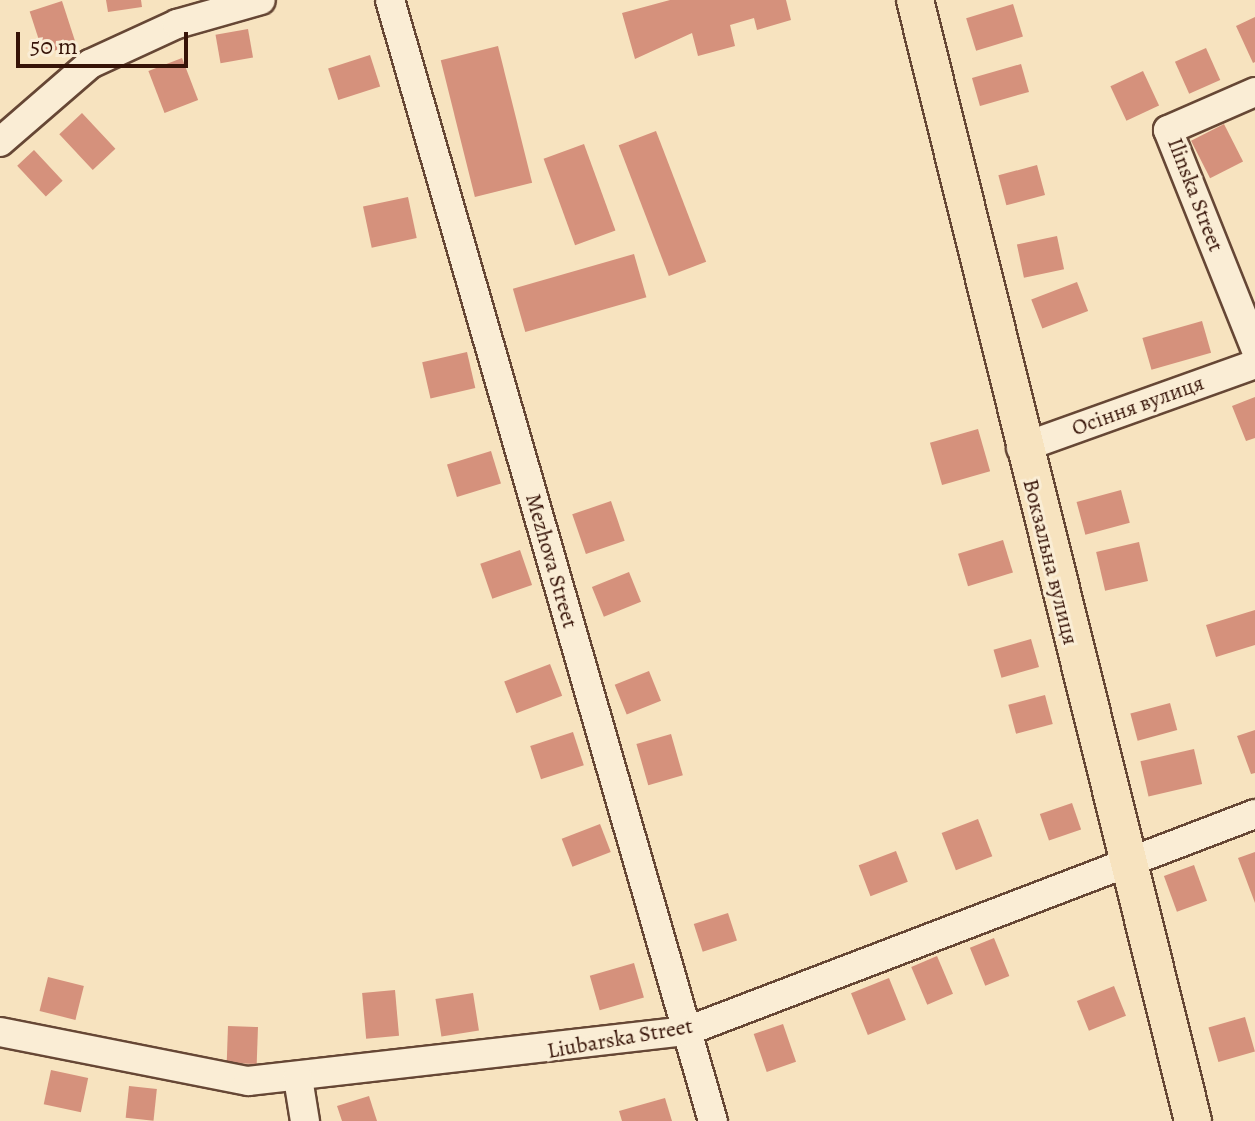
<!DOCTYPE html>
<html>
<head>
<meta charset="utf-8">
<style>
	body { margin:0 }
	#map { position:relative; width:1255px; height:1121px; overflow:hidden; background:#f7e3bf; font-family:Alegreya,serif }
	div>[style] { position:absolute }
	.building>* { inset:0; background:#d5917c; transform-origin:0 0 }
	.roads { filter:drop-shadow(2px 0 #664735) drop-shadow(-2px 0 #664735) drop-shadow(0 2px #664735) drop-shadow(0 -2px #664735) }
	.minor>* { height:28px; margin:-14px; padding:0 14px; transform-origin:14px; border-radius:14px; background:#faedd5 }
	.major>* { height:36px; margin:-18px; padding:0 18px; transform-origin:18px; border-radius:18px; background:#f7e3bf }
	span { translate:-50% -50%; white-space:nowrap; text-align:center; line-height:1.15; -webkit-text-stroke:6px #faedd5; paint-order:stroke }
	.street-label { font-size:22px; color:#361307 }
	.scale { position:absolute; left:16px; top:32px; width:172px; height:36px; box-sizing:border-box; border:4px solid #361307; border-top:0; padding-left:10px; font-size:24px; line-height:28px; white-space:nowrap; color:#361307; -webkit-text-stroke:6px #faedd5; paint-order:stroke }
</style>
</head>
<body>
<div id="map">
	<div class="building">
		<i style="clip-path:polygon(106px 0,141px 0,142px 7px,108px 12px)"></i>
		<i style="clip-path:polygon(670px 0,786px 0,791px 20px,757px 30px,754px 18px,730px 25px,735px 46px,698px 56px,692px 33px,635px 59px,622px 13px)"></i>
		<i style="left:62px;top:1px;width:45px;height:34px;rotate:72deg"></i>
		<i style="left:1013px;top:4px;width:34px;height:49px;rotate:73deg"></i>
		<i style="clip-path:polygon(1255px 17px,1255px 62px,1253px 63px,1236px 26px)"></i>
		<i style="left:248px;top:29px;width:29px;height:33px;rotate:80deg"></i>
		<i style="left:498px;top:46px;width:141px;height:59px;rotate:76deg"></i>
		<i style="left:1206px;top:48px;width:35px;height:34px;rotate:66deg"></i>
		<i style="left:370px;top:55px;width:33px;height:44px;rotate:72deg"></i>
		<i style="left:182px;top:58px;width:45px;height:36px;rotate:69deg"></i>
		<i style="left:1021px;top:64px;width:29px;height:51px;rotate:74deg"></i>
		<i style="left:1143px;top:71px;width:38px;height:36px;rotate:65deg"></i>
		<i style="left:82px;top:113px;width:49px;height:31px;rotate:47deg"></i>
		<i style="left:1224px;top:124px;width:42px;height:37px;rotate:63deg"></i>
		<i style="left:656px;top:131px;width:140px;height:40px;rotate:69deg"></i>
		<i style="left:584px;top:144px;width:92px;height:43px;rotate:70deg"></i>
		<i style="left:34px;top:150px;width:42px;height:23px;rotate:47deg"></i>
		<i style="left:1037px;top:165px;width:31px;height:40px;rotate:75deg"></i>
		<i style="left:408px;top:197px;width:42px;height:46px;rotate:78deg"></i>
		<i style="left:1057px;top:236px;width:34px;height:41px;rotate:78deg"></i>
		<i style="left:634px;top:254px;width:45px;height:126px;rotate:74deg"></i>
		<i style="left:1077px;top:282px;width:31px;height:49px;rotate:69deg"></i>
		<i style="left:1202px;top:321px;width:33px;height:62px;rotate:74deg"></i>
		<i style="left:467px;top:352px;width:37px;height:46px;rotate:77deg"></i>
		<i style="clip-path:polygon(1255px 397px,1255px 438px,1246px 441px,1232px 406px)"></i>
		<i style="left:978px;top:429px;width:44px;height:50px;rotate:74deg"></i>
		<i style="left:491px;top:451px;width:34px;height:46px;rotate:73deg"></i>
		<i style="left:1121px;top:490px;width:34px;height:46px;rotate:75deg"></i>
		<i style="left:611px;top:501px;width:42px;height:41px;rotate:71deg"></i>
		<i style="left:1003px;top:540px;width:34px;height:47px;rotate:73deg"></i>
		<i style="left:1139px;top:542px;width:40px;height:44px;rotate:77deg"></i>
		<i style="left:520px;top:550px;width:37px;height:42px;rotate:71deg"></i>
		<i style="left:629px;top:572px;width:32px;height:40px;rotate:68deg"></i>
		<i style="clip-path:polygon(1255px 610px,1255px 645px,1216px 657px,1206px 625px)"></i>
		<i style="left:1031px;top:639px;width:29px;height:39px;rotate:74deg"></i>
		<i style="left:550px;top:664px;width:34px;height:49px;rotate:69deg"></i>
		<i style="left:649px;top:671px;width:32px;height:37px;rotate:68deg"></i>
		<i style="left:1045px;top:695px;width:30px;height:38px;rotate:75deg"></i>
		<i style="left:1170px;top:703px;width:28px;height:41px;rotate:75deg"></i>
		<i style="clip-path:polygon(1255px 730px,1255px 773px,1251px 774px,1237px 736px)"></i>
		<i style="left:573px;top:732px;width:35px;height:45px;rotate:72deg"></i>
		<i style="left:671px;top:734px;width:43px;height:36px;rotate:74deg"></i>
		<i style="left:1194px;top:749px;width:36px;height:55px;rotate:77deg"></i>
		<i style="left:1072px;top:803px;width:28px;height:34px;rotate:71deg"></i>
		<i style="left:978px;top:819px;width:40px;height:39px;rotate:69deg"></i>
		<i style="left:600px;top:824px;width:30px;height:41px;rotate:69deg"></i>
		<i style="left:896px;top:851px;width:33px;height:40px;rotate:69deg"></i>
		<i style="clip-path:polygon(1255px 852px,1255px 903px,1238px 858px)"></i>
		<i style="left:1194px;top:865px;width:38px;height:32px;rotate:70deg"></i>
		<i style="left:728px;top:913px;width:29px;height:36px;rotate:72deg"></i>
		<i style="left:994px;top:938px;width:41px;height:26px;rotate:68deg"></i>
		<i style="left:937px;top:956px;width:41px;height:28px;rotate:67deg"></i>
		<i style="left:634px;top:963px;width:36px;height:46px;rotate:74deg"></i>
		<i style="left:48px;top:977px;width:37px;height:35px;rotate:14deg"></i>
		<i style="left:889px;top:978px;width:45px;height:41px;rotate:68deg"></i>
		<i style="left:1114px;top:986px;width:32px;height:40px;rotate:68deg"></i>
		<i style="left:395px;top:990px;width:46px;height:33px;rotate:85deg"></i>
		<i style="left:473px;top:993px;width:38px;height:38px;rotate:81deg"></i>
		<i style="left:1245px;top:1017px;width:36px;height:38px;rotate:74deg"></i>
		<i style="left:783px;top:1024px;width:40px;height:31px;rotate:71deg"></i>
		<i style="left:228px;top:1026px;width:30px;height:37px;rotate:2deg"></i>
		<i style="left:51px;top:1070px;width:38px;height:35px;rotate:12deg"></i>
		<i style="left:129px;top:1086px;width:28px;height:32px;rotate:6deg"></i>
		<i style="clip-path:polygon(369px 1096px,377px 1121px,342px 1121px,337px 1106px)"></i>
		<i style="clip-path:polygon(665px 1098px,672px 1121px,622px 1121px,619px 1111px)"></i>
	</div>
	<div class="roads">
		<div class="minor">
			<i style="left:390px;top:0;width:1167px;rotate:73.93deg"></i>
			<i style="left:1255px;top:92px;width:95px;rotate:156.4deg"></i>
			<i style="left:1168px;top:130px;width:235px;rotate:68.2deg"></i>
			<i style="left:0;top:142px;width:119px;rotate:-40.9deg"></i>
			<i style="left:90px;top:64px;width:96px;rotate:-24.7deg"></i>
			<i style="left:177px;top:24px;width:87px;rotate:-15.9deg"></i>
			<i style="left:1021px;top:448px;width:249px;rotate:-19.7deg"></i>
			<i style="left:0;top:1032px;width:253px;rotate:11.2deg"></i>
			<i style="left:248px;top:1081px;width:442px;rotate:-6.5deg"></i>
			<i style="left:687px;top:1031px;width:608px;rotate:-20.91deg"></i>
			<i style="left:298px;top:1078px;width:44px;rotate:80.8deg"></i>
		</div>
		<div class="major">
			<i style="left:915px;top:0;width:1155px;rotate:76.07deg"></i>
		</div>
	</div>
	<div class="street-label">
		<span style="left:1195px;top:195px;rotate:69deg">Ilinska Street</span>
		<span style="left:1138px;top:406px;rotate:-20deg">Осіння вулиця</span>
		<span style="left:551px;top:561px;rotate:74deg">Mezhova Street</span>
		<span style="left:1050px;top:562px;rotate:76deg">Вокзальна вулиця</span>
		<span style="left:620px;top:1039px;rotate:-10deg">Liubarska Street</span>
	</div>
	<div class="scale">50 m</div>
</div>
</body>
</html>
